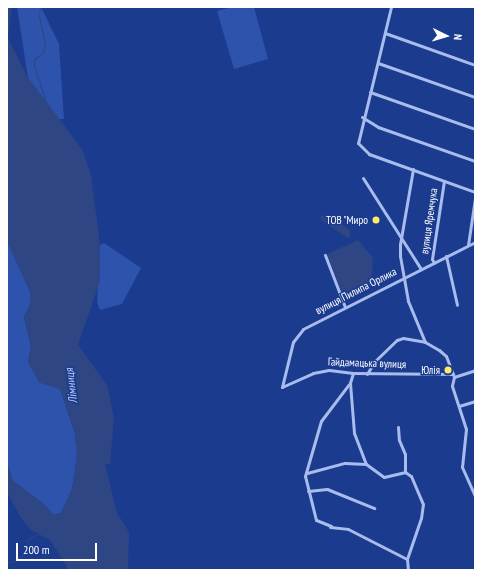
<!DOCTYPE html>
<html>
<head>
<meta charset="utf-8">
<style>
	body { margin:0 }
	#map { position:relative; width:482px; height:577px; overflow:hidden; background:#1b3b8f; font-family:"PT Sans Narrow",sans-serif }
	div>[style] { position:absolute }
	.green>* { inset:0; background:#2d53ad }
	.water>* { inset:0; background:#2f4685 }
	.stream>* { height:1px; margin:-0.5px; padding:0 0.5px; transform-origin:0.5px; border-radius:0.5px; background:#2f4685 }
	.street>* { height:3px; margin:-1.5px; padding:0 1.5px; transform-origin:1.5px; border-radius:1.5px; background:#a8bdee }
	.dots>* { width:11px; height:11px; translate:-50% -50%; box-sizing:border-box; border:2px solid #1b3b8f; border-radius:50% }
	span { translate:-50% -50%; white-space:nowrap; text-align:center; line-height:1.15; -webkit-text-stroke:3px #1b3b8f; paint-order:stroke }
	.poi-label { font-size:11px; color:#fff }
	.right { translate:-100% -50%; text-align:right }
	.street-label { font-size:11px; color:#fff }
	.water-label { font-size:12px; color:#b4c8f5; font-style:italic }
	.frame { position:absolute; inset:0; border:8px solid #fff; pointer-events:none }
	.north { position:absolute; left:426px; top:16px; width:40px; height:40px; -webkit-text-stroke:3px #1b3b8f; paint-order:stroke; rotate:95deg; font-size:11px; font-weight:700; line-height:16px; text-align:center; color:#fff }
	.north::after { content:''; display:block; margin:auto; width:14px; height:18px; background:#fff; clip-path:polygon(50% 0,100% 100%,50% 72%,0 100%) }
	.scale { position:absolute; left:16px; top:543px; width:81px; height:18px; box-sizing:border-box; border:2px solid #fff; border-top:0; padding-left:5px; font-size:12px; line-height:14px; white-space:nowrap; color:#fff; -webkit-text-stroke:3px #1b3b8f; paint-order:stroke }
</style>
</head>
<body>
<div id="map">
	<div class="green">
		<i style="clip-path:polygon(17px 7px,41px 7px,59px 44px,64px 119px,59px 119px,28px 78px)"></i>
		<i style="clip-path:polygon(232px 7px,254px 7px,268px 59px,234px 69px,217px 11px)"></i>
		<i style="clip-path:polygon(8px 241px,30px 292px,31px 302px,24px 317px,31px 347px,28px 362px,39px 382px,60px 389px,75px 434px,77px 456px,72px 489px,61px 513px,53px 515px,44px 504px,13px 481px,7px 463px)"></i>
		<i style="clip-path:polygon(104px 243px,141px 268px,122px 304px,100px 310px,97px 302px,100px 245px)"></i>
	</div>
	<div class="water">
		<i style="clip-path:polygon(7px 7px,12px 7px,8px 38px,28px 78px,82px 149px,91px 175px,100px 245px,100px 281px,78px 345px,107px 385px,114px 418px,110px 464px,105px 464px,117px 513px,129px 532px,128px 570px,69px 570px,50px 540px,31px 530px,21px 518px,7px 492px,7px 463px,13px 481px,44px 504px,53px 515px,61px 513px,72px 489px,77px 456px,75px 434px,60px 389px,39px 382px,28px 362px,31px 347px,24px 317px,31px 302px,30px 292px,7px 242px)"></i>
		<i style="clip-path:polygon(326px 214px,350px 230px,350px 237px,347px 238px,321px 220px,320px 217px)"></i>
		<i style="clip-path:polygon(358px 240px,373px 258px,371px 286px,360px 295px,345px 300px,327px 254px)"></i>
	</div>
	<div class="stream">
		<i style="left:40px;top:7px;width:9px;rotate:96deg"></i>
		<i style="left:39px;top:16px;width:30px;rotate:78deg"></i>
		<i style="left:45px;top:45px;width:9px;rotate:108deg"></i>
		<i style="left:42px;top:54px;width:8px;rotate:150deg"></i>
		<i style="left:35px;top:58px;width:8px;rotate:97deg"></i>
		<i style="left:34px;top:66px;width:41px;rotate:71.6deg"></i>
		<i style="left:7px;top:562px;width:6px"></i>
		<i style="left:13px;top:562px;width:14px;rotate:-34deg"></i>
		<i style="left:25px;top:554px;width:14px;rotate:-82deg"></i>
		<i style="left:27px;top:540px;width:9px;rotate:-32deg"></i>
		<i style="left:35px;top:535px;width:6px;rotate:-9deg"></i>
	</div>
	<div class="street">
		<i style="left:391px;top:7px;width:140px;rotate:103.6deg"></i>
		<i style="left:358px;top:143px;width:16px;rotate:45deg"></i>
		<i style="left:369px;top:154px;width:113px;rotate:19.7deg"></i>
		<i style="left:385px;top:33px;width:96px;rotate:19.6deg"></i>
		<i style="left:378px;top:63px;width:103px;rotate:19.3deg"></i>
		<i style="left:370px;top:92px;width:111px;rotate:19.4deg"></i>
		<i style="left:362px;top:117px;width:19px;rotate:32deg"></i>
		<i style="left:378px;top:127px;width:103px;rotate:19.3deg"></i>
		<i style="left:413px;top:169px;width:76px;rotate:99.8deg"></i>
		<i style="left:400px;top:244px;width:12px;rotate:90deg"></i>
		<i style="left:400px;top:256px;width:46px;rotate:79.9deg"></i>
		<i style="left:408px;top:301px;width:44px;rotate:67.5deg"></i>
		<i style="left:363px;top:178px;width:108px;rotate:57.5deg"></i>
		<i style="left:468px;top:245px;width:48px;rotate:-81.5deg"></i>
		<i style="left:325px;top:255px;width:56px;rotate:69deg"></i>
		<i style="left:446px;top:256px;width:50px;rotate:77.3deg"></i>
		<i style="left:434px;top:263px;width:4px;rotate:-117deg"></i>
		<i style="left:432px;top:259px;width:79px;rotate:-81.3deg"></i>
		<i style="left:353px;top:373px;width:10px;rotate:107deg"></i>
		<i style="left:350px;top:383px;width:50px;rotate:85.4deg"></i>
		<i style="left:354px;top:433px;width:33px;rotate:69deg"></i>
		<i style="left:366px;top:464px;width:22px;rotate:36deg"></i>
		<i style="left:384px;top:477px;width:22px;rotate:-13deg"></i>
		<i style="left:405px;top:472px;width:7px;rotate:34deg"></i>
		<i style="left:411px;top:476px;width:30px;rotate:67deg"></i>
		<i style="left:423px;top:504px;width:14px;rotate:98deg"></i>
		<i style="left:421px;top:518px;width:43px;rotate:108.9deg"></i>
		<i style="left:407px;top:559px;width:11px;rotate:85deg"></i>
		<i style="left:367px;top:374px;width:14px;rotate:-60deg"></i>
		<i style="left:374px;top:362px;width:32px;rotate:-44deg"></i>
		<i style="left:397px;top:340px;width:6px;rotate:-18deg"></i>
		<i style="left:403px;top:338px;width:22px;rotate:10deg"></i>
		<i style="left:425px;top:342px;width:16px;rotate:30deg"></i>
		<i style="left:439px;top:350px;width:9px;rotate:41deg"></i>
		<i style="left:446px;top:356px;width:19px;rotate:69deg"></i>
		<i style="left:454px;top:377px;width:9px;rotate:103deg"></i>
		<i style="left:452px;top:386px;width:45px;rotate:72deg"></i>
		<i style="left:466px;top:429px;width:38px;rotate:96deg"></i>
		<i style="left:462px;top:467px;width:32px;rotate:66deg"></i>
		<i style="left:454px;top:377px;width:22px;rotate:-18deg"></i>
		<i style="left:282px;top:387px;width:46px;rotate:-76.3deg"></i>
		<i style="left:293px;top:342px;width:16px;rotate:-52deg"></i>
		<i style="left:303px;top:329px;width:193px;rotate:-26.8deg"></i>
		<i style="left:282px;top:387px;width:34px;rotate:-24deg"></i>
		<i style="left:313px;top:373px;width:16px;rotate:-11deg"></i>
		<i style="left:329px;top:370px;width:24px;rotate:7deg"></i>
		<i style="left:353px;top:373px;width:100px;rotate:0.6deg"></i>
		<i style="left:453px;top:374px;width:3px;rotate:72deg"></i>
		<i style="left:459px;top:406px;width:17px;rotate:-17deg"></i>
		<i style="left:398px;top:427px;width:13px;rotate:86deg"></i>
		<i style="left:399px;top:440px;width:15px;rotate:67deg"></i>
		<i style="left:405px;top:454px;width:18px;rotate:90deg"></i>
		<i style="left:307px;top:473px;width:39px;rotate:-15deg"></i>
		<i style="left:345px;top:463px;width:21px;rotate:3deg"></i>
		<i style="left:308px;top:491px;width:19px;rotate:-6deg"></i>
		<i style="left:327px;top:489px;width:51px;rotate:22deg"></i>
		<i style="left:331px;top:526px;width:16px;rotate:-158deg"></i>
		<i style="left:316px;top:520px;width:45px;rotate:-104deg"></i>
		<i style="left:305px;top:476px;width:57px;rotate:-73.8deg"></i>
		<i style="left:321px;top:421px;width:46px;rotate:-52.9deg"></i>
		<i style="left:330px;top:527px;width:18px;rotate:6deg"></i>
		<i style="left:348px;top:529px;width:66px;rotate:27deg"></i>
	</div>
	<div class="dots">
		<i style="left:376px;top:220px;background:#ffeb66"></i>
		<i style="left:448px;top:370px;background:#ffeb66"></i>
	</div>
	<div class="poi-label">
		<span class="right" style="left:368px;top:220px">ТОВ "Миро</span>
		<span class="right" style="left:440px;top:370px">Юлія</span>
	</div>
	<div class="street-label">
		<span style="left:429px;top:221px;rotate:-82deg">вулиця Яремчука</span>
		<span style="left:356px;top:291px;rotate:-27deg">вулиця Пилипа Орлика</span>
		<span style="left:367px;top:363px;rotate:2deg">Гайдамацька вулиця</span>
	</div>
	<div class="water-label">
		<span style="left:71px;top:386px;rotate:-97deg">Лімниця</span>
	</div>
	<div class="frame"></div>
	<div class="north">N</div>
	<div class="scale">200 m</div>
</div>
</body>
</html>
